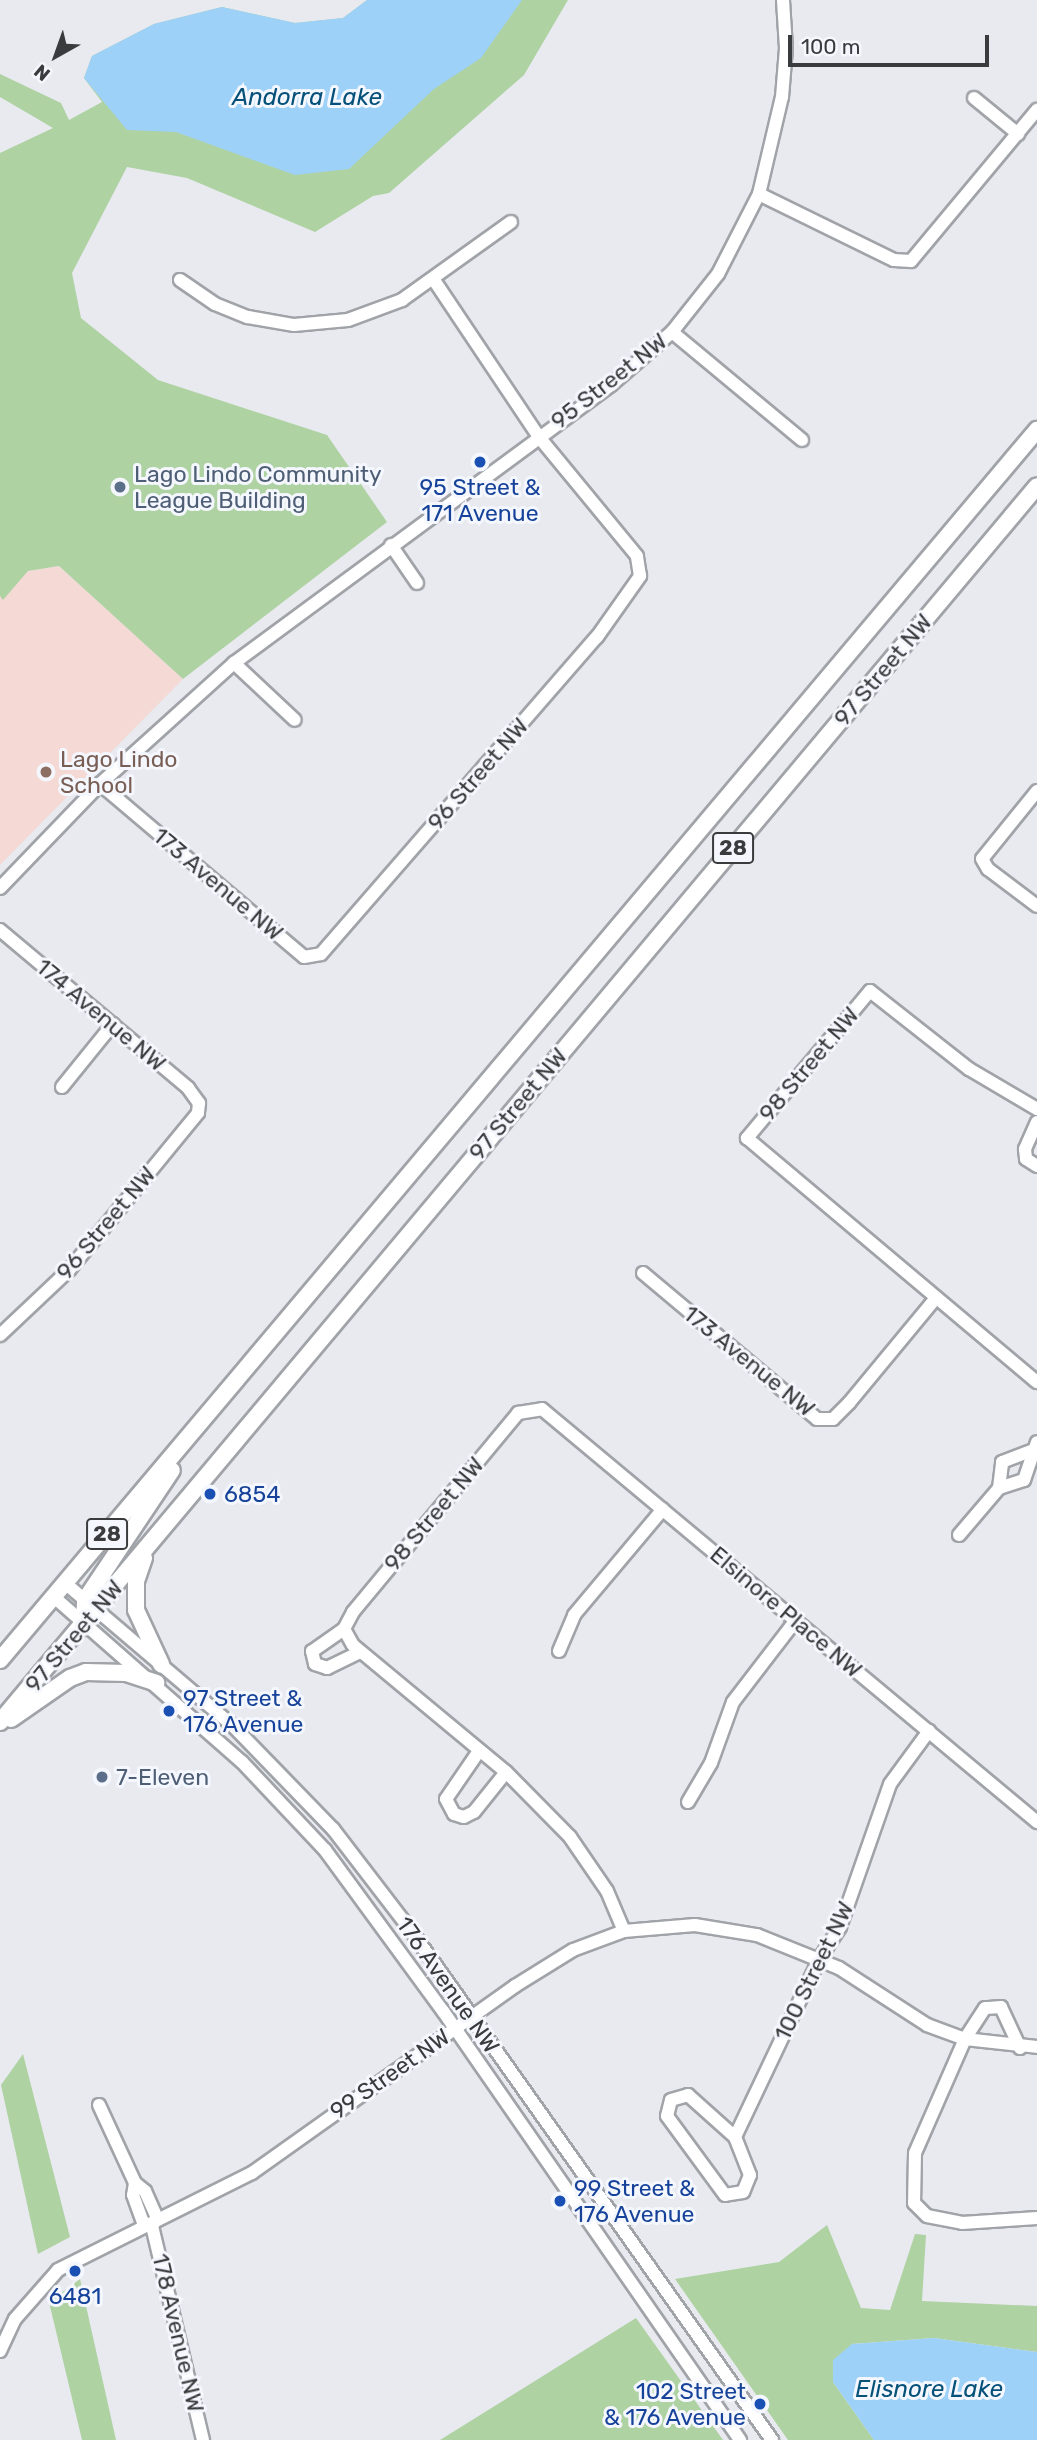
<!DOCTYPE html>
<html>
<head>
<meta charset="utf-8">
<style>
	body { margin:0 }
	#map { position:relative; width:1037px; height:2440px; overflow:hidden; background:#e8eaf0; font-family:Rubik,sans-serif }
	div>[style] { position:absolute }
	.education>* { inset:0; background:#f4d9d5 }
	.green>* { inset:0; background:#afd2a2 }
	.water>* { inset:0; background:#9ed1f7 }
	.roads { filter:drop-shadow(2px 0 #a0a3a8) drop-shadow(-2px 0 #a0a3a8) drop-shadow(0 2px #a0a3a8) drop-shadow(0 -2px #a0a3a8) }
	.minor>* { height:12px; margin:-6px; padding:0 6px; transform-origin:6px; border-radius:6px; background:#fff }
	.major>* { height:16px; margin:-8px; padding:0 8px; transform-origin:8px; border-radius:8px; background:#fff }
	.dots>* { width:19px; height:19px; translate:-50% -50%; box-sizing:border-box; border:4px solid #f5f7fe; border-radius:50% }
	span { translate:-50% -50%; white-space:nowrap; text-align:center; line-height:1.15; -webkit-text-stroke:6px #f5f7fe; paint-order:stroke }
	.shield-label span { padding:2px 5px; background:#f5f7fe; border:2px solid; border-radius:5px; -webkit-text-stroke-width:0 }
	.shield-label { font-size:21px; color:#3a3b3d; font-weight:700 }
	.street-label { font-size:23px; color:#3a3b3d }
	.service-label { font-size:23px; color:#4e5e75 }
	.left { translate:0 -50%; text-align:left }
	.transit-label { font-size:23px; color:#164399 }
	.right { translate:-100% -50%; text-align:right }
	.education-label { font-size:23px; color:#785e54 }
	.water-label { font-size:24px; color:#055179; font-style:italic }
	.north { position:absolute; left:21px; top:21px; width:70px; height:70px; -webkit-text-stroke:5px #f5f7fe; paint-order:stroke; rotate:220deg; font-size:19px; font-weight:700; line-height:28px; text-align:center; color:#3a3b3d }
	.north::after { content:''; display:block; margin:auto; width:24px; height:32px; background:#3a3b3d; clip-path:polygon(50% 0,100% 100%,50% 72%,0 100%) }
	.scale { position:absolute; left:788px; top:35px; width:201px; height:32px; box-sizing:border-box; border:4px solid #3a3b3d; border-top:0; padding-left:9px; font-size:21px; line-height:24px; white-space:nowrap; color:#3a3b3d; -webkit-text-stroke:5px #f5f7fe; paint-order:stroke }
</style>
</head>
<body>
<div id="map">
	<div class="education">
		<i style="clip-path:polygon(59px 566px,183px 679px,0 865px,0 596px,3px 599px,28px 571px)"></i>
	</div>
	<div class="green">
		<i style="clip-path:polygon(367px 0,568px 0,524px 75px,389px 193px,373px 196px,315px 232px,187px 178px,127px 167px,72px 273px,81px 318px,158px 380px,327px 435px,387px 522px,183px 679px,59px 566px,28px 571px,3px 600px,0 596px,0 153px,53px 128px,0 97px,0 74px,61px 103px,69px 120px,102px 102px,84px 78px,92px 56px,154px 24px,222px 7px,295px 23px,343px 18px)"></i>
		<i style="clip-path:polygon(23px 2054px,70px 2237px,38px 2254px,1px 2085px)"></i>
		<i style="clip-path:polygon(827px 2225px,861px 2308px,890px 2310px,915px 2234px,926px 2235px,922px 2301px,1037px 2306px,1037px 2352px,934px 2338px,852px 2344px,833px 2382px,874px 2440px,788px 2440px,675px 2279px,779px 2262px)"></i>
		<i style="clip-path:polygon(80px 2279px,116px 2440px,82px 2440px,49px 2302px)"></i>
		<i style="clip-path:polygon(636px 2318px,723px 2440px,440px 2440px)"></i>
	</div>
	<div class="water">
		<i style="clip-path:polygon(367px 0,522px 0,481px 58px,434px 89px,349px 169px,295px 175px,176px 132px,127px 130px,84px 78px,92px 56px,154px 24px,222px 7px,295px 23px,343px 18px)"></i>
		<i style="clip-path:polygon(934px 2338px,1037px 2352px,1037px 2440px,874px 2440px,833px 2382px,833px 2360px,852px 2344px)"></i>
	</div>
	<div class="roads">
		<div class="minor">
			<i style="left:974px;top:98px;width:57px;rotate:39.3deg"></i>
			<i style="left:759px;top:194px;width:150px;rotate:26.1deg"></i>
			<i style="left:894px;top:260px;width:17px;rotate:3deg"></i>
			<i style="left:911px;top:261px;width:197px;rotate:-50.2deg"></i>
			<i style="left:180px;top:280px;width:42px;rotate:34.4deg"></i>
			<i style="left:215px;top:304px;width:35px;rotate:22deg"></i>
			<i style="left:248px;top:317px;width:47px;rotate:9.9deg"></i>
			<i style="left:294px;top:325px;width:54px;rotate:-5.3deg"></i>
			<i style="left:348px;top:320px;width:58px;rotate:-20.3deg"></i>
			<i style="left:402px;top:300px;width:134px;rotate:-35.6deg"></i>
			<i style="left:672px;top:332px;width:169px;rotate:39.7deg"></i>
			<i style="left:391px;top:545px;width:46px;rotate:55.6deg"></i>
			<i style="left:234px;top:663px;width:83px;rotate:43.1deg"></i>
			<i style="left:100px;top:784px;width:267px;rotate:40.3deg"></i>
			<i style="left:304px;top:957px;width:17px;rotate:-10deg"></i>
			<i style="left:321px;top:954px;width:420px;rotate:-49deg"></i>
			<i style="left:597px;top:637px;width:75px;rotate:-54.8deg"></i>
			<i style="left:640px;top:576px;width:20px;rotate:-99deg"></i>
			<i style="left:637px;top:556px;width:154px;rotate:-129.5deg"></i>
			<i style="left:539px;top:437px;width:189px;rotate:-123.8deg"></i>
			<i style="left:1037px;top:791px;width:87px;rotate:129deg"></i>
			<i style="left:982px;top:859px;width:12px;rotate:59deg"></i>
			<i style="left:988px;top:869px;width:61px;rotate:37.1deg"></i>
			<i style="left:0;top:888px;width:144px;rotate:-46.1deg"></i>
			<i style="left:100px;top:784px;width:181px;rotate:-42.1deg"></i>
			<i style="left:234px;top:663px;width:468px;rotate:-36.4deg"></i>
			<i style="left:611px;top:385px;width:81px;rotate:-41deg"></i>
			<i style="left:672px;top:332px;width:74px;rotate:-51.6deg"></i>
			<i style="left:718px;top:274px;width:90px;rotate:-62.9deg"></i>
			<i style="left:759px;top:194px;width:100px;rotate:-76.7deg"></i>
			<i style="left:782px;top:97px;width:49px;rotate:-85.3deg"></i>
			<i style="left:786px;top:48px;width:48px;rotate:-93.6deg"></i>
			<i style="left:0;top:930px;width:246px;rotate:40deg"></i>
			<i style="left:188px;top:1088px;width:19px;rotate:54deg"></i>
			<i style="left:199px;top:1103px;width:10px;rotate:96deg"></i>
			<i style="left:198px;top:1113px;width:203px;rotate:129.4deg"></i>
			<i style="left:69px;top:1270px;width:95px;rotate:136.7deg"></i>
			<i style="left:62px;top:1087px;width:81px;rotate:-51deg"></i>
			<i style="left:1037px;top:1109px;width:79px;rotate:-149.5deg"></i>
			<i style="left:969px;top:1069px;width:126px;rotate:-141.8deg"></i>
			<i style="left:870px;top:991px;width:192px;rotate:129.9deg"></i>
			<i style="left:747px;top:1138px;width:379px;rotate:40.1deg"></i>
			<i style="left:1037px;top:1122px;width:30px;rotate:114deg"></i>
			<i style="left:1025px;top:1149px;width:10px;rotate:84deg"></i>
			<i style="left:1026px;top:1159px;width:13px;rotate:32deg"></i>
			<i style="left:643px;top:1273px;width:227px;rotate:40deg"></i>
			<i style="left:817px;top:1419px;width:16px"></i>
			<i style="left:833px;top:1419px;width:23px;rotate:-45deg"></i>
			<i style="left:849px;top:1403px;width:136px;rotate:-50.4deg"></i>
			<i style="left:999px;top:1488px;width:26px;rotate:-83deg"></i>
			<i style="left:1002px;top:1462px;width:30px;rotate:-21deg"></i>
			<i style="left:959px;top:1535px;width:62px;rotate:-49.6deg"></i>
			<i style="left:999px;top:1488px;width:26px;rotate:-18deg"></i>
			<i style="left:1024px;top:1480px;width:40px;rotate:-71.1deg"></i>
			<i style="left:65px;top:1583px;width:222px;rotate:40.4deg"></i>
			<i style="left:234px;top:1727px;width:142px;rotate:45.9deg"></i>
			<i style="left:333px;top:1829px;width:130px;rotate:52.5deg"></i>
			<i style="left:412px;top:1932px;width:623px;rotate:54.68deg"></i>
			<i style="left:54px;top:1597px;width:250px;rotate:41.3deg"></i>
			<i style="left:242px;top:1762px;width:121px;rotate:46.7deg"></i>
			<i style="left:325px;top:1850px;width:200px;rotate:53.8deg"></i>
			<i style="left:443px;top:2011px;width:522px;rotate:55.3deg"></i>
			<i style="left:344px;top:1629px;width:19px;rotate:-62deg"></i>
			<i style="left:353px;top:1612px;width:259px;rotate:-50.3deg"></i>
			<i style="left:518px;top:1413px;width:24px;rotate:-9deg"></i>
			<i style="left:542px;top:1409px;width:645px;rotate:39.84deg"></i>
			<i style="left:344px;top:1629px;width:18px;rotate:61deg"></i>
			<i style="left:353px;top:1645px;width:199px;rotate:39.7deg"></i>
			<i style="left:506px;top:1772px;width:91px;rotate:45.4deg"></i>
			<i style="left:570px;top:1837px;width:65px;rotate:55.6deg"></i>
			<i style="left:607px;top:1891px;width:43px;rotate:67deg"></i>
			<i style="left:344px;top:1629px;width:39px;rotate:145deg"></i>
			<i style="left:312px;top:1651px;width:13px;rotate:77deg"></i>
			<i style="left:315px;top:1664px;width:13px;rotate:18deg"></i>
			<i style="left:327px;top:1668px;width:37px;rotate:-26deg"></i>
			<i style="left:559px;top:1651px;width:39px;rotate:-67deg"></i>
			<i style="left:574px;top:1615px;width:138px;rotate:-50deg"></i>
			<i style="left:479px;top:1751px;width:58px;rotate:124.5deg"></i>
			<i style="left:446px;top:1799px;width:17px;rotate:62deg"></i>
			<i style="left:454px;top:1814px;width:10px;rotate:17deg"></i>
			<i style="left:464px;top:1817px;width:11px;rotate:-27deg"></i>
			<i style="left:474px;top:1812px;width:51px;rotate:-51.3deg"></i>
			<i style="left:688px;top:1802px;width:45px;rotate:-59.5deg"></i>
			<i style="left:711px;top:1763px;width:65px;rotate:-70.2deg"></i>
			<i style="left:733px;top:1702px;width:103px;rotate:-52.5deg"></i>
			<i style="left:1020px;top:2048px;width:45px;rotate:-114.9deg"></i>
			<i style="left:1001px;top:2007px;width:16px;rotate:176deg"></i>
			<i style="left:985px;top:2008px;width:37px;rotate:123deg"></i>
			<i style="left:965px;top:2039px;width:124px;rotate:113.7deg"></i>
			<i style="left:915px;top:2153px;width:50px;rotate:91.1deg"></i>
			<i style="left:914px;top:2203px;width:18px;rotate:45deg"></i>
			<i style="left:927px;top:2216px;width:36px;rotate:11deg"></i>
			<i style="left:962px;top:2223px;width:75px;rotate:-3.8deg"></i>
			<i style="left:688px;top:2095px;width:63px;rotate:41.8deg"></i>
			<i style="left:735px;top:2137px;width:41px;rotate:68.5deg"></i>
			<i style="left:750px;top:2175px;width:18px;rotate:112deg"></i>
			<i style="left:743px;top:2192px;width:18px;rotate:171deg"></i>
			<i style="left:725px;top:2195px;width:98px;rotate:-126.3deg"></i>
			<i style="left:667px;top:2116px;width:16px;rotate:-76deg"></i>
			<i style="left:671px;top:2100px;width:18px;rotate:-16deg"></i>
			<i style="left:99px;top:2105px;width:86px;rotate:65.2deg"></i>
			<i style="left:135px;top:2183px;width:13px;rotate:39deg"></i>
			<i style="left:145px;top:2191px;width:30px;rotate:66deg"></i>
			<i style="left:157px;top:2218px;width:9px;rotate:122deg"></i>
			<i style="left:735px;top:2137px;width:198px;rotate:-64.6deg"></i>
			<i style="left:820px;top:1958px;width:37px;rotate:-57deg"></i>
			<i style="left:840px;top:1927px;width:151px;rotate:-70.7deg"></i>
			<i style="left:890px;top:1784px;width:66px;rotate:-53.7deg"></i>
			<i style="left:135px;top:2183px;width:12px;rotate:99deg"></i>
			<i style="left:133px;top:2195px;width:29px;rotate:70deg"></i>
			<i style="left:143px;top:2222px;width:10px;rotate:24deg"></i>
			<i style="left:152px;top:2226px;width:220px;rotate:76.6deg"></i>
			<i style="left:0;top:2351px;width:35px;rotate:-65deg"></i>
			<i style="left:15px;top:2319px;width:65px;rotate:-48.7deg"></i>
			<i style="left:58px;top:2270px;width:217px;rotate:-26.6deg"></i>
			<i style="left:252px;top:2173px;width:323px;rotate:-35.4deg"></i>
			<i style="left:515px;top:1986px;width:68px;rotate:-31.8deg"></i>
			<i style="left:573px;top:1950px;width:54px;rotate:-20.4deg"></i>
			<i style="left:624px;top:1931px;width:71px;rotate:-4.8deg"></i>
			<i style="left:695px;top:1925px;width:63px;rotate:9.2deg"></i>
			<i style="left:757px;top:1935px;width:88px;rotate:21.9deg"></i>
			<i style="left:839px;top:1968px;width:105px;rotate:32.9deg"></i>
			<i style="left:927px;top:2025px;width:40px;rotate:20.2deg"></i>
			<i style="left:965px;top:2039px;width:72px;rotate:6.3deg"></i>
		</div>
		<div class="major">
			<i style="left:144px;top:1558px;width:24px;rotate:109deg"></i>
			<i style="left:136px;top:1581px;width:29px;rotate:90deg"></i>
			<i style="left:136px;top:1610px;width:60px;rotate:65.2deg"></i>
			<i style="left:84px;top:1622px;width:22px;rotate:-87deg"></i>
			<i style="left:85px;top:1600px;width:156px;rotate:-56.2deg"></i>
			<i style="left:0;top:1660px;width:1609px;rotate:-49.87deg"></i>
			<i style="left:11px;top:1719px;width:72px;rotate:-34.8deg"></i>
			<i style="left:70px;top:1678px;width:17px;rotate:-21deg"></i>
			<i style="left:86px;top:1672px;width:40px;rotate:1.4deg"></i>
			<i style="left:126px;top:1673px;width:32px;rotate:18deg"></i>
			<i style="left:0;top:1722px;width:1613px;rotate:-50deg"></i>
		</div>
	</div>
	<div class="dots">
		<i style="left:480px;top:462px;background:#1a4fb4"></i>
		<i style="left:120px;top:487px;background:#5c6f8a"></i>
		<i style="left:46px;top:772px;background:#8d6e63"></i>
		<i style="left:210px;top:1494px;background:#1a4fb4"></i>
		<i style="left:169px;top:1711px;background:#1a4fb4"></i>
		<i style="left:102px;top:1777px;background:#5c6f8a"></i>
		<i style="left:560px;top:2201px;background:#1a4fb4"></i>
		<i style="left:75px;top:2271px;background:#1a4fb4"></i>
		<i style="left:760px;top:2404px;background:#1a4fb4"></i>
	</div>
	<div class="shield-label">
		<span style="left:733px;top:848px">28</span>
		<span style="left:107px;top:1534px">28</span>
	</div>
	<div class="street-label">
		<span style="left:609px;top:381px;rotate:-38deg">95 Street NW</span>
		<span style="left:883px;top:670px;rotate:-50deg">97 Street NW</span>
		<span style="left:478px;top:774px;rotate:-49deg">96 Street NW</span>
		<span style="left:218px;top:884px;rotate:40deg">173 Avenue NW</span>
		<span style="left:101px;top:1015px;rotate:40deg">174 Avenue NW</span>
		<span style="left:809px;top:1064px;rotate:-50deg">98 Street NW</span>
		<span style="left:518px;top:1104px;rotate:-50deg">97 Street NW</span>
		<span style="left:106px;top:1223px;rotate:-50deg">96 Street NW</span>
		<span style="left:749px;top:1361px;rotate:39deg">173 Avenue NW</span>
		<span style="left:434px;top:1514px;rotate:-50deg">98 Street NW</span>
		<span style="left:786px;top:1612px;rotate:40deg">Elsinore Place NW</span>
		<span style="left:74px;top:1636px;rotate:-50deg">97 Street NW</span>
		<span style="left:814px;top:1971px;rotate:-64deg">100 Street NW</span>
		<span style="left:448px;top:1985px;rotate:55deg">176 Avenue NW</span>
		<span style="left:390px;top:2074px;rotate:-35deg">99 Street NW</span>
		<span style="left:178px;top:2333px;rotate:77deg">178 Avenue NW</span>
	</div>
	<div class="service-label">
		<span class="left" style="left:134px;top:487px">Lago Lindo Community<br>League Building</span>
		<span class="left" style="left:116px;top:1777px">7-Eleven</span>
	</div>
	<div class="transit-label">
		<span style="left:480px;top:500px">95 Street &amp;<br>171 Avenue</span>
		<span class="left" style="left:224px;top:1494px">6854</span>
		<span class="left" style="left:183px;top:1711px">97 Street &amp;<br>176 Avenue</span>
		<span class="left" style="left:574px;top:2201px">99 Street &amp;<br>176 Avenue</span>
		<span style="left:75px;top:2296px">6481</span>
		<span class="right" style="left:746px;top:2404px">102 Street<br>&amp; 176 Avenue</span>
	</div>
	<div class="education-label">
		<span class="left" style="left:60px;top:772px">Lago Lindo<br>School</span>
	</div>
	<div class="water-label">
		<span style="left:307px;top:98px">Andorra Lake</span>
		<span style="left:929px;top:2390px">Elisnore Lake</span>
	</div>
	<div class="north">N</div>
	<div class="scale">100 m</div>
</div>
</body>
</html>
